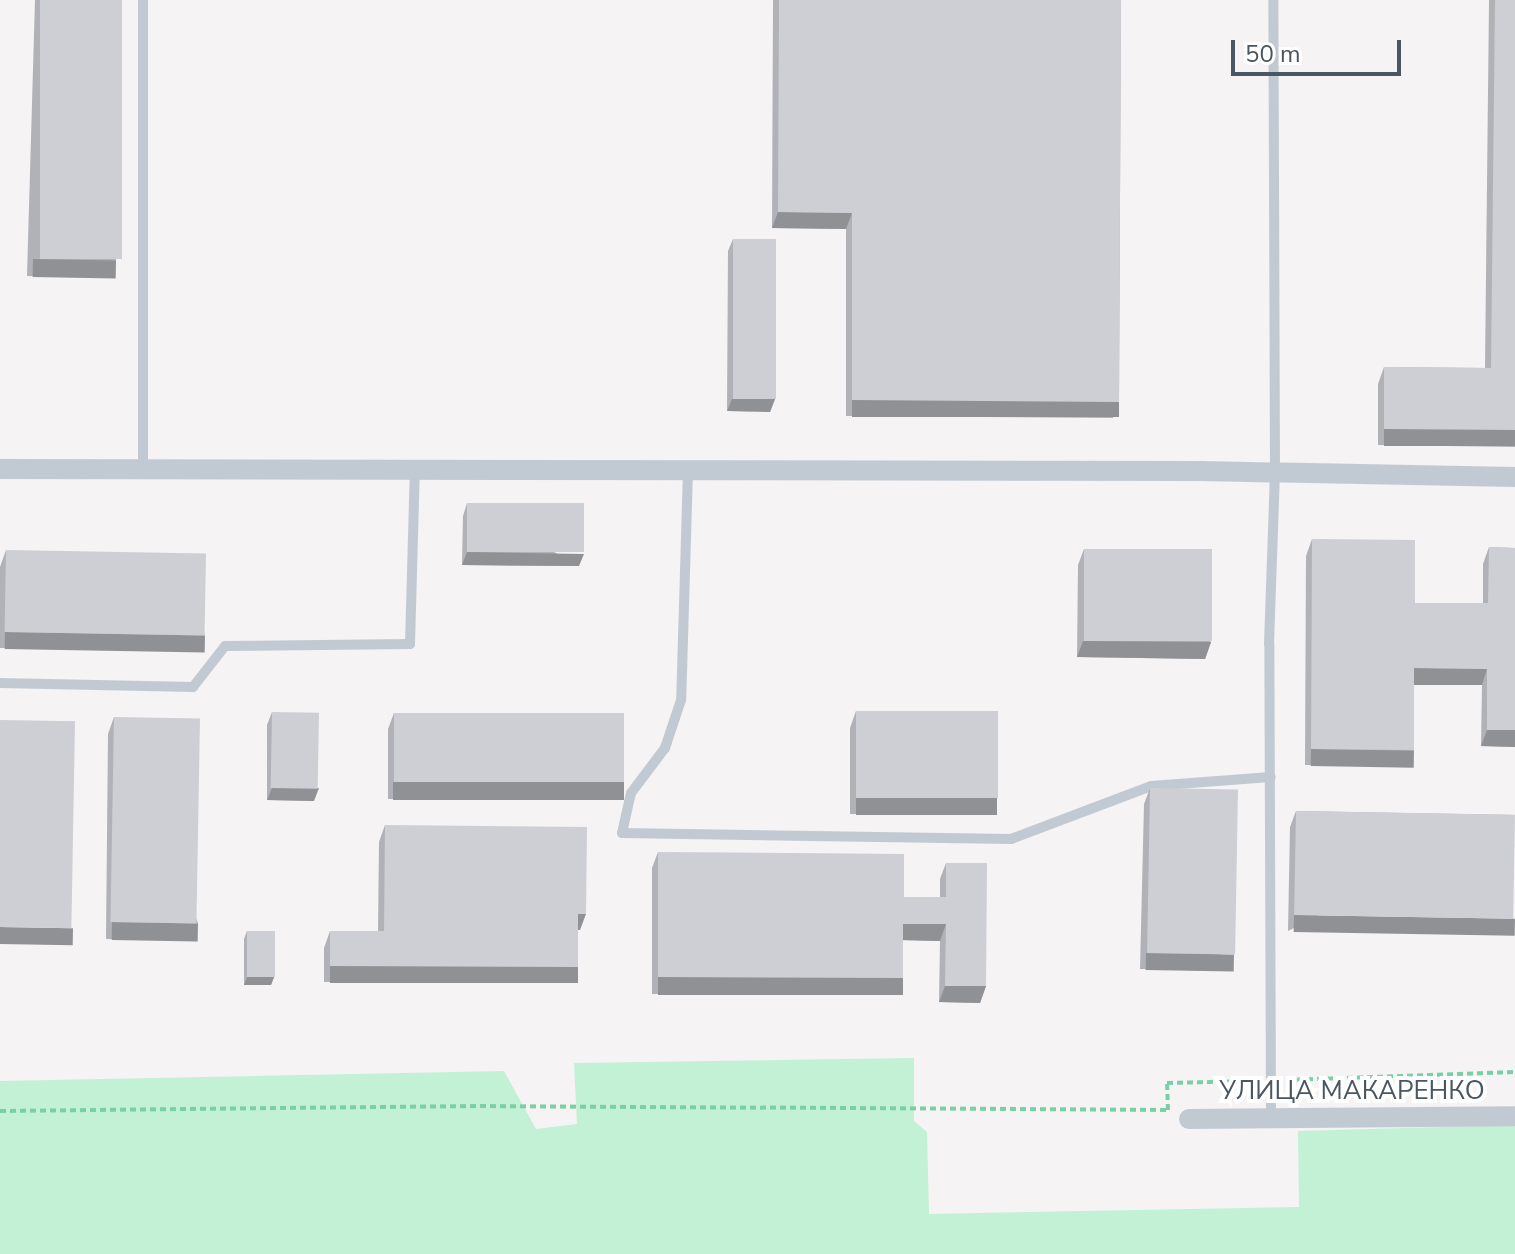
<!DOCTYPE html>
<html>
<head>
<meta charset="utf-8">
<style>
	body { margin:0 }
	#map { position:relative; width:1515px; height:1254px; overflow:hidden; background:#f5f3f3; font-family:"Nunito Sans",sans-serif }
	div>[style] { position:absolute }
	.green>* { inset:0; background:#c3f1d5 }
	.path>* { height:4px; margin-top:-2px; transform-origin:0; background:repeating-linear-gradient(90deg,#7ad0a6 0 6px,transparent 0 10px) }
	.lane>* { height:10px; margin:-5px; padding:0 5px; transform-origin:5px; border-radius:5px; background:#c1cad2 }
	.street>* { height:20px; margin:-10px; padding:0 10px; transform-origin:10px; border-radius:10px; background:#c1cad2 }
	.wall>* { inset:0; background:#b0b2b7 }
	.shaded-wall>* { inset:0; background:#909195; transform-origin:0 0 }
	.building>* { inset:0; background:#cdcfd5; transform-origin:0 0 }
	span { translate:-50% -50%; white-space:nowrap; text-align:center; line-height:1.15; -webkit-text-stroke:8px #fff; paint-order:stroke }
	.street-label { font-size:26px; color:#4a5661 }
	.scale { position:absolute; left:1231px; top:40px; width:170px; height:36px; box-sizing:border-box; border:4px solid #4a5661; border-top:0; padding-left:10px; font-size:24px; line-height:28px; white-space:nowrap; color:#4a5661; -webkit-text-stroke:6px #fff; paint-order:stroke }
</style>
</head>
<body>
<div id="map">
	<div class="green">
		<i style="clip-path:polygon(914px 1058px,914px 1121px,927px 1132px,929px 1214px,1299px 1207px,1298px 1131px,1515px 1125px,1515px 1254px,0 1254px,0 1081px,504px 1071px,536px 1129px,577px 1124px,574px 1063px)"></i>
	</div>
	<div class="path">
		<i style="left:1287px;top:1080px;width:228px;rotate:-2deg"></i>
		<i style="left:0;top:1111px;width:480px;rotate:-0.6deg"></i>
		<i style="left:480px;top:1106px;width:688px;rotate:0.33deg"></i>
		<i style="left:1168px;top:1110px;width:27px;rotate:-92deg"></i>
		<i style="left:1167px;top:1083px;width:87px;rotate:-1.3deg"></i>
	</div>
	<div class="lane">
		<i style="left:143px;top:0;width:469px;rotate:90deg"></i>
		<i style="left:688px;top:470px;width:230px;rotate:91.7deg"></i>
		<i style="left:681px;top:700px;width:51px;rotate:108.4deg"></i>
		<i style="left:665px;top:748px;width:56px;rotate:127.1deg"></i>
		<i style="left:631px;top:793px;width:41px;rotate:102.7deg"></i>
		<i style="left:622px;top:833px;width:389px;rotate:0.9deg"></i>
		<i style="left:1011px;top:839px;width:150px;rotate:-20.7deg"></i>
		<i style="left:1151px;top:786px;width:120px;rotate:-4.3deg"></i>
		<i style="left:0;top:683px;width:193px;rotate:1.2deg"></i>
		<i style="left:193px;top:687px;width:52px;rotate:-52deg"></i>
		<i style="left:225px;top:646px;width:185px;rotate:-0.6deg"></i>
		<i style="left:410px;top:644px;width:174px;rotate:-88.4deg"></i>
		<i style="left:1271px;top:1118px;width:474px;rotate:-90.2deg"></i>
		<i style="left:1269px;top:644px;width:173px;rotate:-88deg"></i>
		<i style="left:1275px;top:471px;width:471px;rotate:-90.2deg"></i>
	</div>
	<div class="street">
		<i style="left:0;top:469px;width:1200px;rotate:0.1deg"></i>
		<i style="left:1200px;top:471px;width:315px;rotate:1.1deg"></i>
		<i style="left:1189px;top:1119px;width:326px;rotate:-0.5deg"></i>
	</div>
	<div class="wall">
		<i style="clip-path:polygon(35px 0,122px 0,116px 261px,110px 278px,27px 276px)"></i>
		<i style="clip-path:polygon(773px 0,1121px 0,1119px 402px,1113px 418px,846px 416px,846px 229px,772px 228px)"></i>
		<i style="clip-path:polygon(1489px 0,1515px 0,1515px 447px,1378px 445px,1378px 384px,1384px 367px,1485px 368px)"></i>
		<i style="clip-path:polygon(733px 239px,775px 399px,770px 412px,727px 411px,728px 251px)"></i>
		<i style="clip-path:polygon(467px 503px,579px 566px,462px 565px,463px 516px)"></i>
		<i style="clip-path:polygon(1312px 539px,1415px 603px,1483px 603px,1483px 564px,1489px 547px,1515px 548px,1515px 747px,1481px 746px,1482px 685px,1414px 685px,1414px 750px,1408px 766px,1305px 765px,1306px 556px)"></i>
		<i style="clip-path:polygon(1084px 549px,1211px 642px,1205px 659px,1077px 657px,1078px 565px)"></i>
		<i style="clip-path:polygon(6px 550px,205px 634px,199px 650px,0 648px,0 567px)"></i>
		<i style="clip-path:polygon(856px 711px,991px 815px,850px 814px,850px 728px)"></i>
		<i style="clip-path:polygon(272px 712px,314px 801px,267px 800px,267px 725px)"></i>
		<i style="clip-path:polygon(394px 713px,624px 784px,618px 800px,388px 799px,388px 729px)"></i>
		<i style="clip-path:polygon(114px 717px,198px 923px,192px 940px,106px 939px,108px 734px)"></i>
		<i style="clip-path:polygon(1150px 788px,1228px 971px,1140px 969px,1144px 804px)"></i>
		<i style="clip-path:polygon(1296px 811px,1515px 815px,1288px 931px,1290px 827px)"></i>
		<i style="clip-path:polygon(385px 825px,580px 930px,578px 930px,578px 967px,572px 983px,324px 982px,324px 948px,330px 931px,378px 931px,379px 842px)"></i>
		<i style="clip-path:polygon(658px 852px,904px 897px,940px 897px,940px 879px,946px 863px,986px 986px,980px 1003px,939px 1002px,940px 941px,903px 940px,903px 978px,897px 995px,652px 994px,652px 868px)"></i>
		<i style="clip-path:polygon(247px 931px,274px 977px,271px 985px,244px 985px,244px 939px)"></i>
	</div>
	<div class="shaded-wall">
		<i style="clip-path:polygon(778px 212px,852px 213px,846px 229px,772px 228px)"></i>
		<i style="left:33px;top:259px;width:83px;height:18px;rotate:1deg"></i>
		<i style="clip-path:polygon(732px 399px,775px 399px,770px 412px,727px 411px)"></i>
		<i style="left:852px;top:400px;width:267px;height:17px"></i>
		<i style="left:1384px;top:429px;width:131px;height:17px"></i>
		<i style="clip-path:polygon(467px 552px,584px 554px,579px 566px,462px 565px)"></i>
		<i style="left:5px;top:632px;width:200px;height:17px;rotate:1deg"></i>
		<i style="clip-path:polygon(1083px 641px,1211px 642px,1205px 659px,1077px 657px)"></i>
		<i style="clip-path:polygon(1414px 668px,1487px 669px,1482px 685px,1408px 685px)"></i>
		<i style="clip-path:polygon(1487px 730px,1515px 730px,1515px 747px,1481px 746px)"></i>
		<i style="left:1311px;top:749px;width:103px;height:17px;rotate:1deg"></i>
		<i style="left:393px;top:782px;width:231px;height:18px"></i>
		<i style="clip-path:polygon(272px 788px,319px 788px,314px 801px,267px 800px)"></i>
		<i style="left:856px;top:798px;width:141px;height:17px"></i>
		<i style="clip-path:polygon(578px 914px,586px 914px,580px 930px,572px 930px)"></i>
		<i style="left:1294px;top:915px;width:221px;height:17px;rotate:1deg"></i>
		<i style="left:112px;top:922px;width:86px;height:18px;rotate:1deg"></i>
		<i style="clip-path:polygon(903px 924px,946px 924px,940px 941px,897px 940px)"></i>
		<i style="left:0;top:927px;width:73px;height:17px;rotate:1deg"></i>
		<i style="left:1146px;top:953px;width:88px;height:17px;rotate:1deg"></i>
		<i style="left:330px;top:966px;width:248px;height:17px"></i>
		<i style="clip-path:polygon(247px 977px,274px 977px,271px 985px,244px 985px)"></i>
		<i style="left:658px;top:977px;width:245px;height:18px"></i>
		<i style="clip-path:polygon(945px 986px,986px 986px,980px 1003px,939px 1002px)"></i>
	</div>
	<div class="building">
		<i style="left:40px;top:0;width:82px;height:259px"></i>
		<i style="clip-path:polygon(779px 0,1121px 0,1119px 402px,852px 400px,852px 213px,778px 212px)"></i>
		<i style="clip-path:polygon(1495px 0,1515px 0,1515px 430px,1384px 429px,1384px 367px,1491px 368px)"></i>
		<i style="left:733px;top:239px;width:43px;height:160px"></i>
		<i style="left:467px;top:503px;width:117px;height:49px"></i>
		<i style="clip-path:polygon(1312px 539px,1415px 540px,1415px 603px,1488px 603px,1489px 547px,1515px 548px,1515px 730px,1487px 730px,1487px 669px,1414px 668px,1414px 750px,1311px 749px)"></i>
		<i style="left:1084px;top:549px;width:128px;height:92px"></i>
		<i style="left:6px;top:550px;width:200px;height:82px;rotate:1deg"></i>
		<i style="left:856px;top:711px;width:142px;height:87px"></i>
		<i style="left:272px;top:712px;width:47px;height:76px;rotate:1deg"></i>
		<i style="left:394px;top:713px;width:230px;height:69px"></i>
		<i style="left:114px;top:717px;width:86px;height:205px;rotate:1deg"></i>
		<i style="left:0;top:720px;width:75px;height:207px;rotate:1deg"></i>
		<i style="left:1150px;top:788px;width:88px;height:165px;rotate:1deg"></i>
		<i style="left:1296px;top:811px;width:219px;height:104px;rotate:1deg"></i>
		<i style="clip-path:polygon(385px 825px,587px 827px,586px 914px,578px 914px,578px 967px,330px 966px,330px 931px,384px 931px)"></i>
		<i style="clip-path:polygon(658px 852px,904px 854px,904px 897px,946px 897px,946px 863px,987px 863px,986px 986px,945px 986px,946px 924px,903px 924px,903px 978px,658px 977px)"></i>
		<i style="left:247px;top:931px;width:28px;height:46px"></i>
	</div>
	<div class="street-label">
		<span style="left:1352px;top:1091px">УЛИЦА МАКАРЕНКО</span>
	</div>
	<div class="scale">50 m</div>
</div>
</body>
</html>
